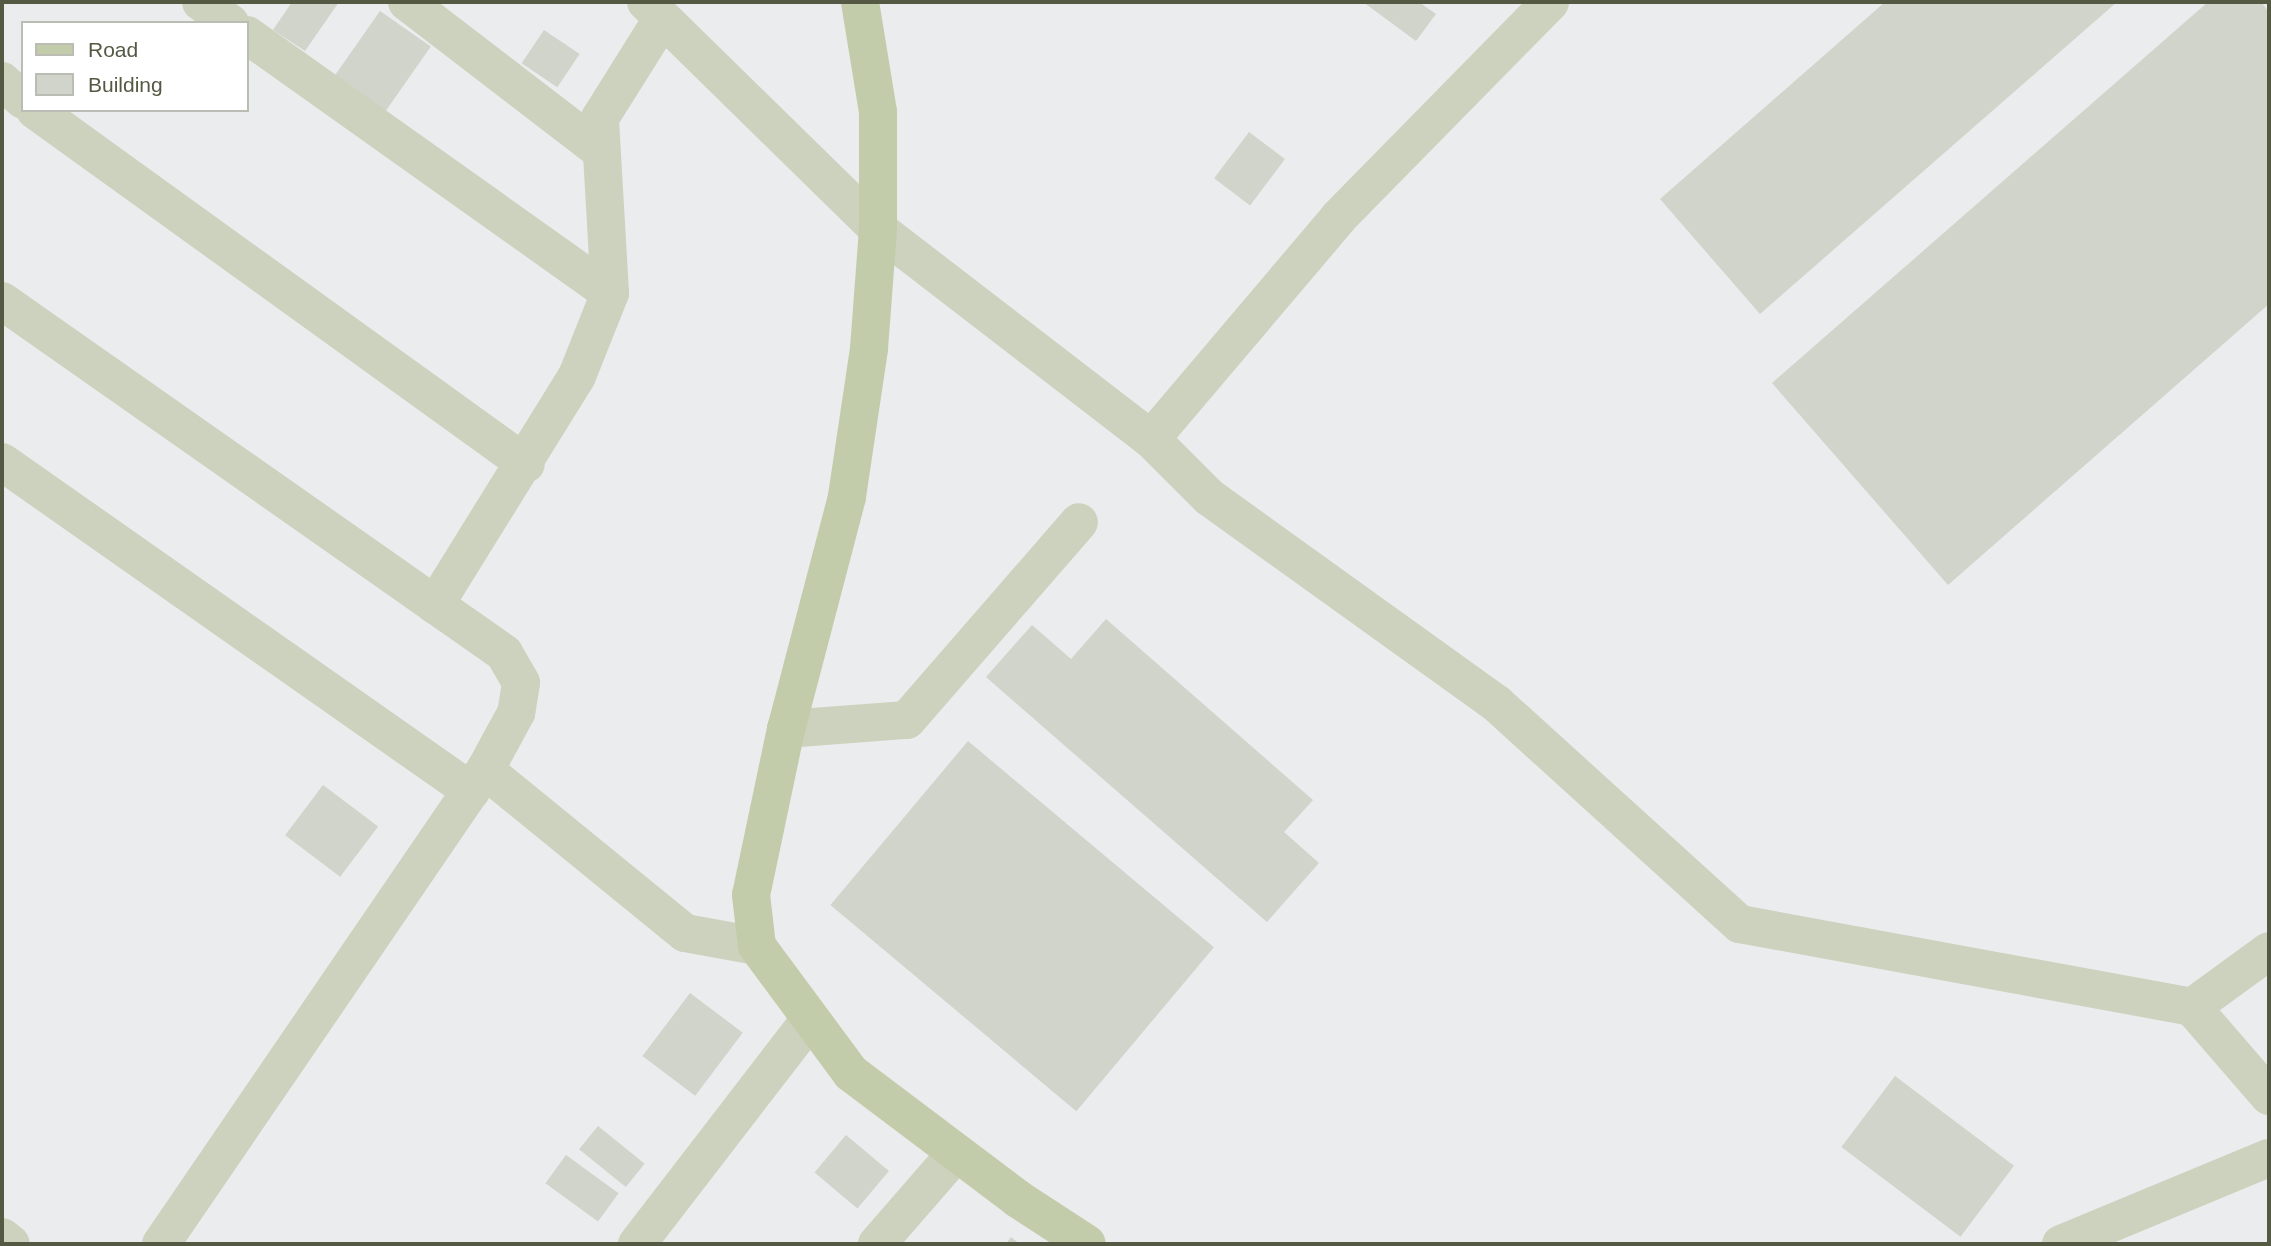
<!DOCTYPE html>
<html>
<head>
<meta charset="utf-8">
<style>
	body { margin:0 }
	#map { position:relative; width:2271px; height:1246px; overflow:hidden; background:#ebecee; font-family:Arial,sans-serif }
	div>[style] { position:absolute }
	.building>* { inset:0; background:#d0d4ca; transform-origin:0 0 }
	.minor>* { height:38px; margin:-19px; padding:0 19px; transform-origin:19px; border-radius:19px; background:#cdd2be }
	.major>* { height:38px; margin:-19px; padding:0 19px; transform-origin:19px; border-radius:19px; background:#c3ccaa }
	span { translate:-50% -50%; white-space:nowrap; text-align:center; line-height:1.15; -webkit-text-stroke:5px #fff; paint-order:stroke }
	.frame { position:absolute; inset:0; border:4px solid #545943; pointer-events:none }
	.legend { position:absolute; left:21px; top:21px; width:228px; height:91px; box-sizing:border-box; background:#fff; border:2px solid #bbbdb4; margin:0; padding:9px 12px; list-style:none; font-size:21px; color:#545943 }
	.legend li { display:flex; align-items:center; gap:14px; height:35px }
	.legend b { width:35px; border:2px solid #bbbdb4 }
</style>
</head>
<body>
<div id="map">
	<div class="building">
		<i style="clip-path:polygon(292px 2px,339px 2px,305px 51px,273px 30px)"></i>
		<i style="clip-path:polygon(1363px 2px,1419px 2px,1436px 14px,1416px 41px)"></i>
		<i style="clip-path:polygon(1885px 2px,2117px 2px,1760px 314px,1660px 199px)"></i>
		<i style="clip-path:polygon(2208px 2px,2261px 2px,2269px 12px,2269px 304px,1948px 585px,1772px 383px)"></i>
		<i style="left:380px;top:11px;width:62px;height:79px;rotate:35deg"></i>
		<i style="left:544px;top:30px;width:43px;height:40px;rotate:34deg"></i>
		<i style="left:1249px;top:132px;width:45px;height:58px;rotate:37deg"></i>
		<i style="clip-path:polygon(1106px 619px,1313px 800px,1284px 832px,1319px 863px,1267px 922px,986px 677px,1032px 625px,1071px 659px)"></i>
		<i style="left:968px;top:741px;width:321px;height:214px;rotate:40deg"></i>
		<i style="left:323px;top:785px;width:69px;height:63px;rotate:37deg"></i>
		<i style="left:690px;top:993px;width:66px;height:79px;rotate:37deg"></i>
		<i style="left:1895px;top:1076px;width:149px;height:89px;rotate:37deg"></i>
		<i style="left:598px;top:1126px;width:60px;height:30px;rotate:39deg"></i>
		<i style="left:846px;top:1135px;width:56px;height:49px;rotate:40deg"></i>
		<i style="left:566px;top:1155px;width:65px;height:35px;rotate:36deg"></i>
		<i style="clip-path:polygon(1011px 1237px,1020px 1244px,1006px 1244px)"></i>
	</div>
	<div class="minor">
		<i style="left:201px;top:2px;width:36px;rotate:36deg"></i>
		<i style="left:407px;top:2px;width:245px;rotate:37.5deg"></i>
		<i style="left:646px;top:2px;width:325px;rotate:44.4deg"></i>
		<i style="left:878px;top:229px;width:344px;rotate:37.6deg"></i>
		<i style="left:1151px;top:439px;width:291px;rotate:-49.7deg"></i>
		<i style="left:1339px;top:217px;width:301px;rotate:-45.5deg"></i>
		<i style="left:247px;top:35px;width:445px;rotate:35.4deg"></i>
		<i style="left:2px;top:81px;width:28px;rotate:42deg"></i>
		<i style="left:35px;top:110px;width:605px;rotate:35.79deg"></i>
		<i style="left:2px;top:301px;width:613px;rotate:35.04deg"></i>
		<i style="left:504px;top:653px;width:34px;rotate:60deg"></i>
		<i style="left:521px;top:683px;width:30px;rotate:99deg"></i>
		<i style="left:516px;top:713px;width:65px;rotate:118.5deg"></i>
		<i style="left:1151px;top:439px;width:82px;rotate:45deg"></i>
		<i style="left:1209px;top:497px;width:355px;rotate:35.7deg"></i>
		<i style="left:1497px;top:704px;width:328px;rotate:42.2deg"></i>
		<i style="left:1740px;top:924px;width:460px;rotate:10.4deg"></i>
		<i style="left:2192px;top:1007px;width:118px;rotate:49.1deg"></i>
		<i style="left:2px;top:462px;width:573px;rotate:35.05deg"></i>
		<i style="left:435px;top:605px;width:269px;rotate:-58.2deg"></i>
		<i style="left:577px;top:376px;width:89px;rotate:-68.3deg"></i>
		<i style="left:610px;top:293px;width:175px;rotate:-93.3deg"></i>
		<i style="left:600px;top:118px;width:117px;rotate:-57.9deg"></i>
		<i style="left:786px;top:729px;width:121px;rotate:-4.3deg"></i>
		<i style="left:907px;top:720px;width:262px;rotate:-49deg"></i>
		<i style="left:2192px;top:1007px;width:95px;rotate:-36deg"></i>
		<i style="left:2px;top:1237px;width:11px;rotate:38deg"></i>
		<i style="left:161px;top:1244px;width:574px;rotate:-55.65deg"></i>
		<i style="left:485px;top:770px;width:258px;rotate:39.2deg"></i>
		<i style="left:685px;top:933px;width:73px;rotate:10.2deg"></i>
		<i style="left:637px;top:1244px;width:282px;rotate:-52.4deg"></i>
		<i style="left:877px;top:1244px;width:121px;rotate:-49deg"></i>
		<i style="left:2061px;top:1244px;width:225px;rotate:-22.5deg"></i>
	</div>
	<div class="major">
		<i style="left:860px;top:2px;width:111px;rotate:80.7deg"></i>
		<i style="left:878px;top:112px;width:117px;rotate:90deg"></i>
		<i style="left:878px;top:229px;width:120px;rotate:94.3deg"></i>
		<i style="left:869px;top:349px;width:150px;rotate:98.5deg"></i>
		<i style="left:847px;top:497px;width:240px;rotate:104.7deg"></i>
		<i style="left:786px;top:729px;width:170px;rotate:101.9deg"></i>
		<i style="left:751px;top:895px;width:51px;rotate:83.3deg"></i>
		<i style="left:757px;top:946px;width:158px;rotate:53.5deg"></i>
		<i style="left:851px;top:1073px;width:209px;rotate:37deg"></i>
		<i style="left:1018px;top:1199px;width:82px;rotate:33.1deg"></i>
	</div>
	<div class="frame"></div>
	<ul class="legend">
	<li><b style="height:9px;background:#c3ccaa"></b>Road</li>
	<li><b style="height:19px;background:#d0d4ca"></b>Building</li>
	</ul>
</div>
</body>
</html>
